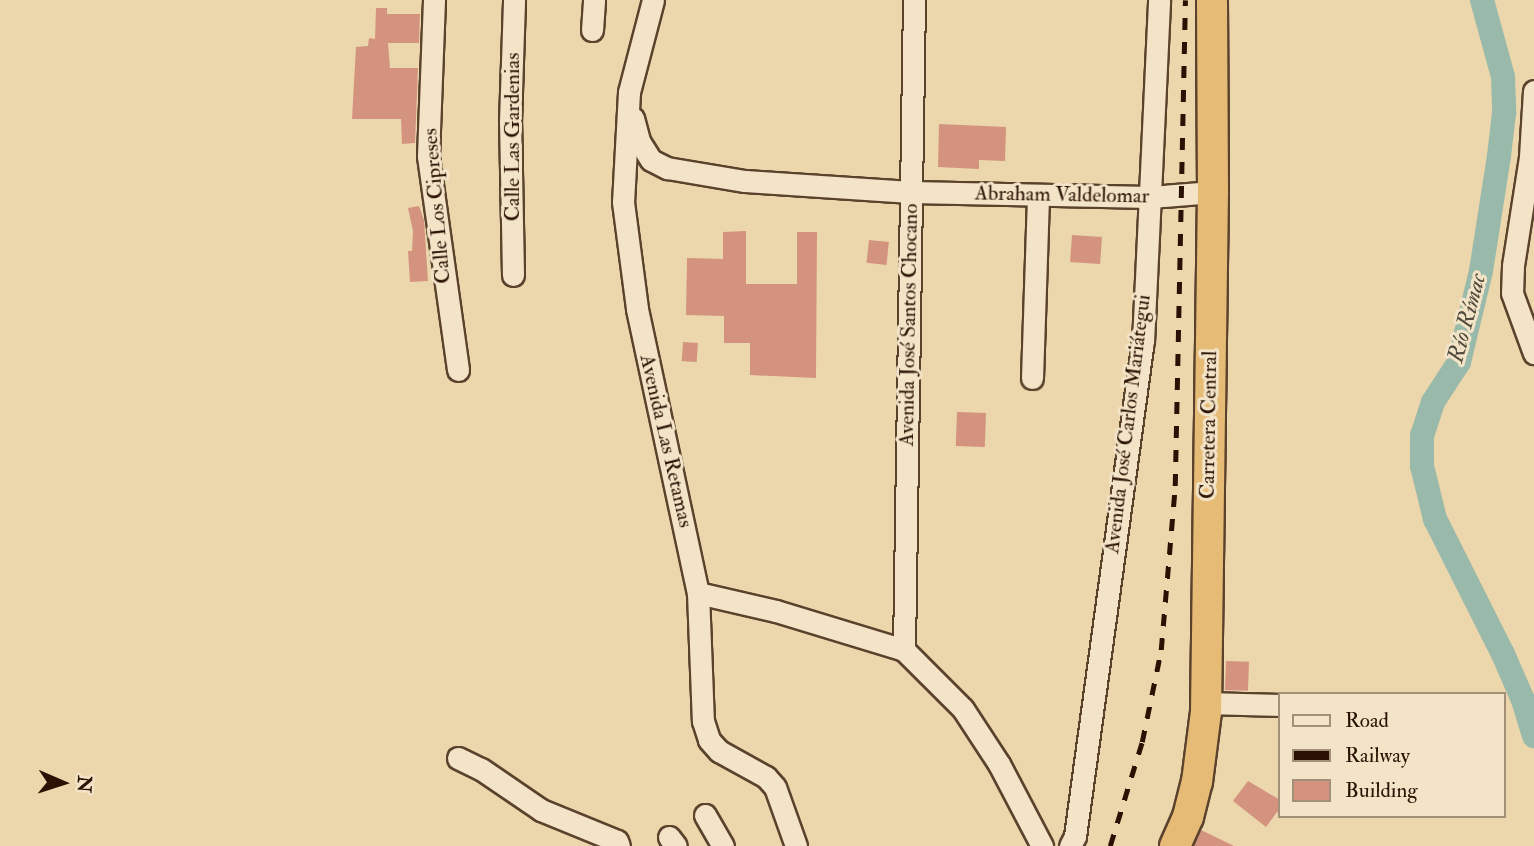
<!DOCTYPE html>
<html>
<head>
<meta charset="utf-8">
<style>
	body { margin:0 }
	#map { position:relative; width:1534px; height:846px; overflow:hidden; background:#ecd6ab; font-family:"IM FELL Double Pica",serif }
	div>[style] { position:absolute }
	.river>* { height:24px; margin:-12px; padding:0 12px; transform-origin:12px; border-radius:12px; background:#99b9aa }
	.building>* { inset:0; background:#d3937f; transform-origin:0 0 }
	.roads { filter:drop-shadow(2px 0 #5a422d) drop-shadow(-2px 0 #5a422d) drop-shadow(0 2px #5a422d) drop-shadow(0 -2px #5a422d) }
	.minor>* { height:21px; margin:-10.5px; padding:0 10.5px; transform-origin:10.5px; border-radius:10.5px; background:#f3e4c8 }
	.highway>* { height:30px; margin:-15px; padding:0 15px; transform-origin:15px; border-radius:15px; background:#e6bb76 }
	.rail>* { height:4.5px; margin-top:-2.25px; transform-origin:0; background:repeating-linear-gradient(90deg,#2a1103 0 12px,transparent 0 24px) }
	span { translate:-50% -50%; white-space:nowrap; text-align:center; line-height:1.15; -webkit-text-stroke:6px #f3e4c8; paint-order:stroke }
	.street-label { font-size:21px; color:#2a1103 }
	.water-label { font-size:23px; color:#514c3d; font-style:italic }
	.legend { position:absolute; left:1278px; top:692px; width:228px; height:126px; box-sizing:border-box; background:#f3e4c8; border:2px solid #a39079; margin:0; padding:9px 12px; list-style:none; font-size:21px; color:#2a1103 }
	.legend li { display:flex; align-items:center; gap:14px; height:35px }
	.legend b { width:35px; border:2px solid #a39079 }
	.north { position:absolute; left:28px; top:748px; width:70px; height:70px; -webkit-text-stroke:5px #f3e4c8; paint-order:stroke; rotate:93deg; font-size:19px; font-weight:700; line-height:28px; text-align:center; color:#2a1103 }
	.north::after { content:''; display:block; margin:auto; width:24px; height:32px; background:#2a1103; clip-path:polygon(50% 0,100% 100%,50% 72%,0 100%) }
</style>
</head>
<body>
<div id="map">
	<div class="river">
		<i style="left:1482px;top:0;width:80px;rotate:74.7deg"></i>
		<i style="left:1503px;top:77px;width:36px;rotate:88deg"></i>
		<i style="left:1504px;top:113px;width:43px;rotate:96.6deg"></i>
		<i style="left:1499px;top:156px;width:116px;rotate:98.9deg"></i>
		<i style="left:1481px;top:271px;width:94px;rotate:103.6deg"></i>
		<i style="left:1459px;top:362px;width:48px;rotate:123deg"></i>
		<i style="left:1433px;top:402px;width:35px;rotate:108deg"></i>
		<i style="left:1422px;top:435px;width:31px;rotate:90deg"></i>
		<i style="left:1422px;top:466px;width:55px;rotate:76.2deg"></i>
		<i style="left:1435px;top:519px;width:151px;rotate:63.3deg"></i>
		<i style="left:1503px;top:654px;width:50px;rotate:66.5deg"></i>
		<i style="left:1523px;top:700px;width:38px;rotate:73deg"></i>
	</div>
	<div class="building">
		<i style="clip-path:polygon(376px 8px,387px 8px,387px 14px,420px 14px,419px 43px,388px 43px,390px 68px,418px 68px,415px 143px,402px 144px,401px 119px,352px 119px,356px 47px,368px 46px,369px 38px,375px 39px)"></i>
		<i style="clip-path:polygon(939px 124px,1006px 127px,1005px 161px,979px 160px,979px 169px,938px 167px)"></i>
		<i style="clip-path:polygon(419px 206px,424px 220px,428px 281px,410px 282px,408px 251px,412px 251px,413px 231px,408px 208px)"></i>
		<i style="clip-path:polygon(746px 231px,746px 284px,797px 284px,797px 232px,817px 232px,816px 378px,750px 375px,750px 343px,724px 343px,724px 316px,686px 315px,687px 258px,723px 259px,723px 232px)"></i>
		<i style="left:1072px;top:235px;width:30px;height:27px;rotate:4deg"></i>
		<i style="left:869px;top:240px;width:20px;height:23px;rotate:6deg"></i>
		<i style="left:683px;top:342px;width:15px;height:19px;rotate:4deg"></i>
		<i style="left:957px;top:412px;width:29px;height:34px;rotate:2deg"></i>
		<i style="left:1226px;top:661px;width:23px;height:29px;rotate:2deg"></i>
		<i style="clip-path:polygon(1248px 781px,1280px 800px,1280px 813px,1277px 812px,1266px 827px,1233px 801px)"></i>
		<i style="clip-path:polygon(1201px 830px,1234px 846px,1194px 846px)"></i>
	</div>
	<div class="roads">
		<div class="minor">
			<i style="left:434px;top:0;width:156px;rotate:92.2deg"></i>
			<i style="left:428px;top:156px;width:216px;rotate:82deg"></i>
			<i style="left:653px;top:0;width:95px;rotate:104.6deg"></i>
			<i style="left:629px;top:92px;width:110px;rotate:93.1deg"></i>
			<i style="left:623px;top:202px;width:108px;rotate:82.5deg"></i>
			<i style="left:637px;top:309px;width:290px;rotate:77.9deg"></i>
			<i style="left:698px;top:593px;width:128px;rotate:87.8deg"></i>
			<i style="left:703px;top:721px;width:20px;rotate:72deg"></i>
			<i style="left:709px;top:740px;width:15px;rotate:48deg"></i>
			<i style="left:719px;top:751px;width:54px;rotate:29deg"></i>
			<i style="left:766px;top:777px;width:13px;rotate:48deg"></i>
			<i style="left:775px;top:787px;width:63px;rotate:70.4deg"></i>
			<i style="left:592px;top:30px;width:30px;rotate:-86deg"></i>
			<i style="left:1534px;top:91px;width:66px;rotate:93.5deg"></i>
			<i style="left:1530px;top:157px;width:110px;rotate:98.9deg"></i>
			<i style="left:1513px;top:266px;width:27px;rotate:92deg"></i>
			<i style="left:1512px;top:293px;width:64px;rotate:69.9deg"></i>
			<i style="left:633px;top:118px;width:24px;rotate:75deg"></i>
			<i style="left:639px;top:141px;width:22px;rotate:58deg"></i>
			<i style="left:651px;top:160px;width:18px;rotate:27deg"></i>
			<i style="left:667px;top:168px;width:79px;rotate:9.5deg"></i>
			<i style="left:745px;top:181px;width:166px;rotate:3.8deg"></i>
			<i style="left:911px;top:192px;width:239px;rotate:1.2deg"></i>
			<i style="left:1150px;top:197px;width:63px;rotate:-4.5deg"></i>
			<i style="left:513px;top:275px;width:153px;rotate:-91.1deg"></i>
			<i style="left:510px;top:122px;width:122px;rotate:-88.1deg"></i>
			<i style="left:1032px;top:378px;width:183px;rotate:-88.1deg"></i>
			<i style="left:698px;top:593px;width:80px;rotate:13deg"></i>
			<i style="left:776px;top:611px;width:134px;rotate:16.9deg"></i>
			<i style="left:904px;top:650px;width:83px;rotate:45deg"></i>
			<i style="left:963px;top:709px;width:66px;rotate:56.8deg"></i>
			<i style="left:999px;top:764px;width:93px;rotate:62.3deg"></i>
			<i style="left:904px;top:650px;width:650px;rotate:-89.12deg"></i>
			<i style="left:1206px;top:703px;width:74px;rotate:1.5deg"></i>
			<i style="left:458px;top:758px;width:25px;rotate:26deg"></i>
			<i style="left:481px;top:769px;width:73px;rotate:34.3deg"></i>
			<i style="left:541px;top:810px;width:82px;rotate:22.2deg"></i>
			<i style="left:617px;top:841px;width:5px;rotate:68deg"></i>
			<i style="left:705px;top:815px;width:36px;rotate:60deg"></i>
			<i style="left:669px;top:837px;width:11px;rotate:52deg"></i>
			<i style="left:1070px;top:846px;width:11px;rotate:-63deg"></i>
			<i style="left:1075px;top:836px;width:499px;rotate:-82.2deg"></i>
			<i style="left:1143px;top:342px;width:342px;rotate:-87.3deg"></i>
		</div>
		<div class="highway">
			<i style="left:1175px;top:846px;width:32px;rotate:-66deg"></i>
			<i style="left:1188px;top:817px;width:36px;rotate:-76deg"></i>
			<i style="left:1197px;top:782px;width:71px;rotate:-82.7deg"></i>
			<i style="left:1206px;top:712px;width:520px;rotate:-89.23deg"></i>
			<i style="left:1213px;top:192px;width:192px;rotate:-90.3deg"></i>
		</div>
	</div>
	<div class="rail">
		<i style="left:1110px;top:846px;width:109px;rotate:-72.9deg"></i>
		<i style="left:1142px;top:742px;width:94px;rotate:-78.3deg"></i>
		<i style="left:1161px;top:650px;width:165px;rotate:-85.1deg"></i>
		<i style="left:1175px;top:486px;width:486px;rotate:-88.8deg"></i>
	</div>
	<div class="street-label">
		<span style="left:513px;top:137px;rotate:-90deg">Calle Las Gardenias</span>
		<span style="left:1062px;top:195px;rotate:1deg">Abraham Valdelomar</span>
		<span style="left:437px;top:206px;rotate:-95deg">Calle Los Cipreses</span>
		<span style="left:909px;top:325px;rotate:-89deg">Avenida José Santos Chocano</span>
		<span style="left:1128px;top:424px;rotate:-83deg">Avenida José Carlos Mariátegui</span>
		<span style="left:1209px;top:425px;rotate:-89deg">Carretera Central</span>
		<span style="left:666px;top:441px;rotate:77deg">Avenida Las Retamas</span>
	</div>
	<div class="water-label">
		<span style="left:1467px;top:318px;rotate:-75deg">Río Rímac</span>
	</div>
	<ul class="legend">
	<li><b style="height:9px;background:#f3e4c8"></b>Road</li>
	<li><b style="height:9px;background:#2a1103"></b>Railway</li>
	<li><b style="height:19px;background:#d3937f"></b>Building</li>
	</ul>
	<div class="north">N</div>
</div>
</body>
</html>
